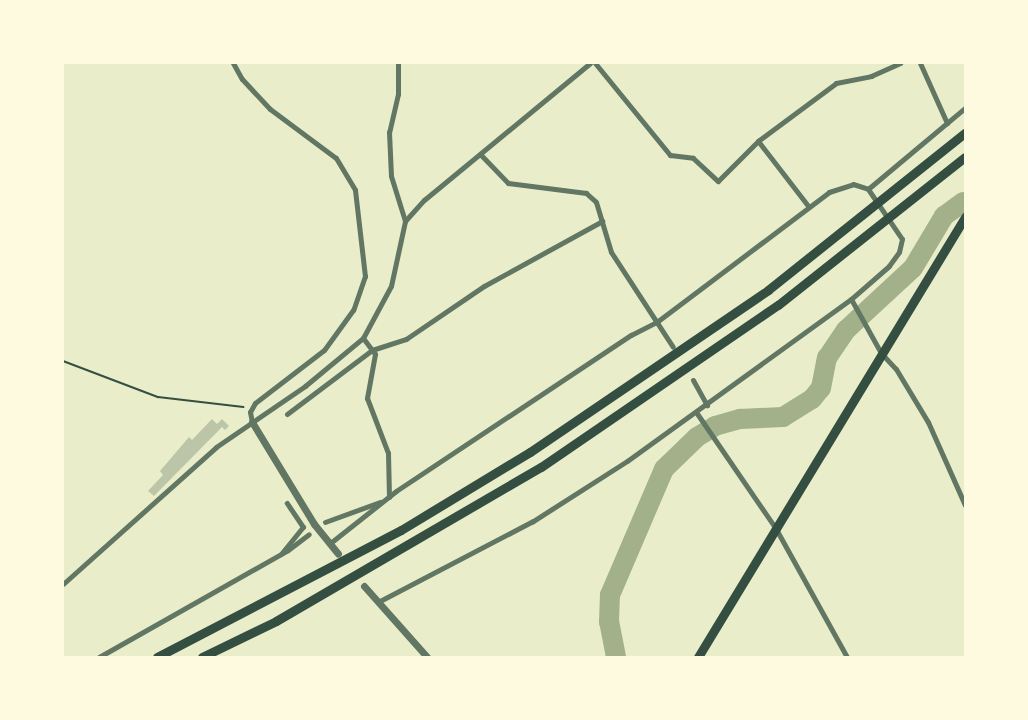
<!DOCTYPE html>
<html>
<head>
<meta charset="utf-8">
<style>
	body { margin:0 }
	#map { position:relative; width:1028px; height:720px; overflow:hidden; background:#e9edc9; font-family:Rubik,sans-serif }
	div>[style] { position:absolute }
	.river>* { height:20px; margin:-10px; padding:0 10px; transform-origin:10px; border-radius:10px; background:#a3b18a }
	.building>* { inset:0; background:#bcc5a7 }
	.path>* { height:2px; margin:-1px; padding:0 1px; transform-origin:1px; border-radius:1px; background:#344e41 }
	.minor>* { height:5px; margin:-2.5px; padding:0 2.5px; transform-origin:2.5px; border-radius:2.5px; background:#617663 }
	.tertiary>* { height:7px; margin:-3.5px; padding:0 3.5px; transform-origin:3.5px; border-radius:3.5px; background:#617663 }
	.trunk>* { height:9px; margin:-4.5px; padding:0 4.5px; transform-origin:4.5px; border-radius:4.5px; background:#344e41 }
	.motorway>* { height:9px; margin:-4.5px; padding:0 4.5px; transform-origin:4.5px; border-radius:4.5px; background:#344e41 }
	span { translate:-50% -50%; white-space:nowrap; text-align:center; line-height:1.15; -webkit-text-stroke:5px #fefae0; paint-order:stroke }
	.frame { position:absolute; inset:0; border:64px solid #fefae0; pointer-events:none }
</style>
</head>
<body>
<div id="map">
	<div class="river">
		<i style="left:616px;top:657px;width:36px;rotate:-101deg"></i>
		<i style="left:609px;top:622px;width:27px;rotate:-88deg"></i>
		<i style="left:610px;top:595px;width:137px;rotate:-66.8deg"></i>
		<i style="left:664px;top:469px;width:46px;rotate:-44.1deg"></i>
		<i style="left:697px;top:437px;width:21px;rotate:-31deg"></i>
		<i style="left:715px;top:426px;width:26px;rotate:-16deg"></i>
		<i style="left:740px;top:419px;width:43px;rotate:-2.7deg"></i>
		<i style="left:783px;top:417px;width:34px;rotate:-32deg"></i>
		<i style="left:812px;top:399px;width:14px;rotate:-51deg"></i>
		<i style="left:821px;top:388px;width:31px;rotate:-79deg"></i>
		<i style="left:827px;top:358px;width:34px;rotate:-56deg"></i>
		<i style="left:846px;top:330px;width:91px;rotate:-42.8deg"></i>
		<i style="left:913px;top:268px;width:61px;rotate:-59.2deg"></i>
		<i style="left:944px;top:216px;width:24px;rotate:-36deg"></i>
	</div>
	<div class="building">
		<i style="clip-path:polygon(212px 419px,217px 424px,222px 419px,229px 426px,225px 430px,222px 427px,154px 496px,148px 491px,163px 475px,160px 471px,189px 437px,192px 440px)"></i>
	</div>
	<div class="path">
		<i style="left:63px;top:361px;width:102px;rotate:20.8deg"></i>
		<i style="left:158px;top:397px;width:86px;rotate:6.7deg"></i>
	</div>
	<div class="minor">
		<i style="left:233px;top:63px;width:18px;rotate:61deg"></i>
		<i style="left:242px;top:79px;width:41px;rotate:47deg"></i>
		<i style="left:270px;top:109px;width:82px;rotate:36.6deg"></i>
		<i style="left:336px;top:158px;width:37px;rotate:59deg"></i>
		<i style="left:355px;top:190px;width:87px;rotate:83.4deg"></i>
		<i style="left:365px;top:276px;width:36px;rotate:109deg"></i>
		<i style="left:353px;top:310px;width:49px;rotate:125.9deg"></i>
		<i style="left:324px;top:350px;width:87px;rotate:142.5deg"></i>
		<i style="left:255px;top:403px;width:10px;rotate:119deg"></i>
		<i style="left:250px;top:412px;width:10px;rotate:79deg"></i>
		<i style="left:398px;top:63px;width:31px;rotate:90deg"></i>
		<i style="left:398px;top:94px;width:39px;rotate:103deg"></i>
		<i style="left:389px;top:132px;width:44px;rotate:87.4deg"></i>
		<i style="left:391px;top:176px;width:47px;rotate:72.7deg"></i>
		<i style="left:595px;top:63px;width:119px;rotate:50.8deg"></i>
		<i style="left:670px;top:155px;width:23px;rotate:7deg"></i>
		<i style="left:693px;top:158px;width:34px;rotate:43deg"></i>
		<i style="left:718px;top:181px;width:57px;rotate:-45deg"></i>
		<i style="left:758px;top:141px;width:97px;rotate:-36.6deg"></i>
		<i style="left:836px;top:83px;width:36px;rotate:-11deg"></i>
		<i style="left:871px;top:76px;width:32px;rotate:-24deg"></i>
		<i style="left:920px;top:63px;width:66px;rotate:65.8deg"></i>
		<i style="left:758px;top:141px;width:83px;rotate:52.3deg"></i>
		<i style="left:481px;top:155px;width:39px;rotate:46deg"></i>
		<i style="left:508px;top:183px;width:79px;rotate:7.3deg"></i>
		<i style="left:586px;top:193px;width:13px;rotate:42deg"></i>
		<i style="left:596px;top:202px;width:52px;rotate:73.3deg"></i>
		<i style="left:611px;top:252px;width:113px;rotate:56.9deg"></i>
		<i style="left:868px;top:189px;width:126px;rotate:-39.9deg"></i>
		<i style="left:851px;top:299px;width:62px;rotate:60.9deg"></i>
		<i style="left:881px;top:353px;width:22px;rotate:47deg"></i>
		<i style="left:896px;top:369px;width:62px;rotate:58.9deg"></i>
		<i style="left:928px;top:422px;width:91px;rotate:66deg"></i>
		<i style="left:363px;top:338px;width:20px;rotate:53deg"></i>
		<i style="left:375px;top:354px;width:45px;rotate:100.3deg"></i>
		<i style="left:367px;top:398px;width:59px;rotate:69.1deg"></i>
		<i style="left:388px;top:453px;width:44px;rotate:88.7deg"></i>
		<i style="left:693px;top:380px;width:29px;rotate:61deg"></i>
		<i style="left:696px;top:412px;width:142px;rotate:55.6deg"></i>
		<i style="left:776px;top:529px;width:146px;rotate:61deg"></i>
		<i style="left:287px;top:414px;width:106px;rotate:-37deg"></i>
		<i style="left:372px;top:350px;width:36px;rotate:-18deg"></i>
		<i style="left:406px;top:339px;width:94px;rotate:-34.2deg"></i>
		<i style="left:484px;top:286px;width:135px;rotate:-28.8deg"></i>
		<i style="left:325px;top:522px;width:59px;rotate:-20deg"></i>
		<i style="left:329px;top:544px;width:85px;rotate:-38.3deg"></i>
		<i style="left:396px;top:491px;width:282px;rotate:-33.6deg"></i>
		<i style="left:631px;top:335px;width:30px;rotate:-27deg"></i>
		<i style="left:658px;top:321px;width:214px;rotate:-37deg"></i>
		<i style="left:829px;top:192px;width:25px;rotate:-18deg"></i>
		<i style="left:853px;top:184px;width:16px;rotate:18deg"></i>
		<i style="left:868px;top:189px;width:60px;rotate:55.8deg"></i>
		<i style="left:902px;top:239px;width:13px;rotate:103deg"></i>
		<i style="left:899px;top:252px;width:17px;rotate:126deg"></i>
		<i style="left:889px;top:266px;width:50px;rotate:139deg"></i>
		<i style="left:851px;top:299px;width:276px;rotate:144.1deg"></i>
		<i style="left:627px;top:461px;width:112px;rotate:147.4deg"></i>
		<i style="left:533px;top:521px;width:175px;rotate:152.4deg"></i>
		<i style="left:281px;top:554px;width:35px;rotate:-51deg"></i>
		<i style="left:303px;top:527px;width:29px;rotate:-124deg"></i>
		<i style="left:63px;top:584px;width:205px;rotate:-41.8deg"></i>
		<i style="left:216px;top:447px;width:108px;rotate:-34.4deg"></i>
		<i style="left:305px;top:386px;width:75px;rotate:-39.6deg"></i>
		<i style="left:363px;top:338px;width:59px;rotate:-61.7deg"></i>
		<i style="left:391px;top:286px;width:66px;rotate:-77.8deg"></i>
		<i style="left:405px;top:221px;width:28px;rotate:-48deg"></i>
		<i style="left:424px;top:200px;width:215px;rotate:-39.5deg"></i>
		<i style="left:99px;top:657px;width:217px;rotate:-29.5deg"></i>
		<i style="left:288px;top:550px;width:26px;rotate:-37deg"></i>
	</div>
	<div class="tertiary">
		<i style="left:252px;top:422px;width:119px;rotate:58.7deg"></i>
		<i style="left:314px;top:524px;width:38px;rotate:51deg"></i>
		<i style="left:364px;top:586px;width:95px;rotate:48.4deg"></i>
	</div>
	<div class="trunk">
		<i style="left:698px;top:657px;width:515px;rotate:-58.75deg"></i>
	</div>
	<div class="motorway">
		<i style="left:157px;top:657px;width:275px;rotate:-27.5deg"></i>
		<i style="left:401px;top:530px;width:151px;rotate:-31.2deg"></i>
		<i style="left:530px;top:452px;width:288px;rotate:-34.2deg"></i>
		<i style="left:768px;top:290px;width:252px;rotate:-38.6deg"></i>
		<i style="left:202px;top:657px;width:82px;rotate:-25.9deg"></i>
		<i style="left:276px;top:621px;width:306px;rotate:-30.2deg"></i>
		<i style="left:541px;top:467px;width:287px;rotate:-34.4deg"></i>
		<i style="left:778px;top:305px;width:238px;rotate:-38.4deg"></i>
	</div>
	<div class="frame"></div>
</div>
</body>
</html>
